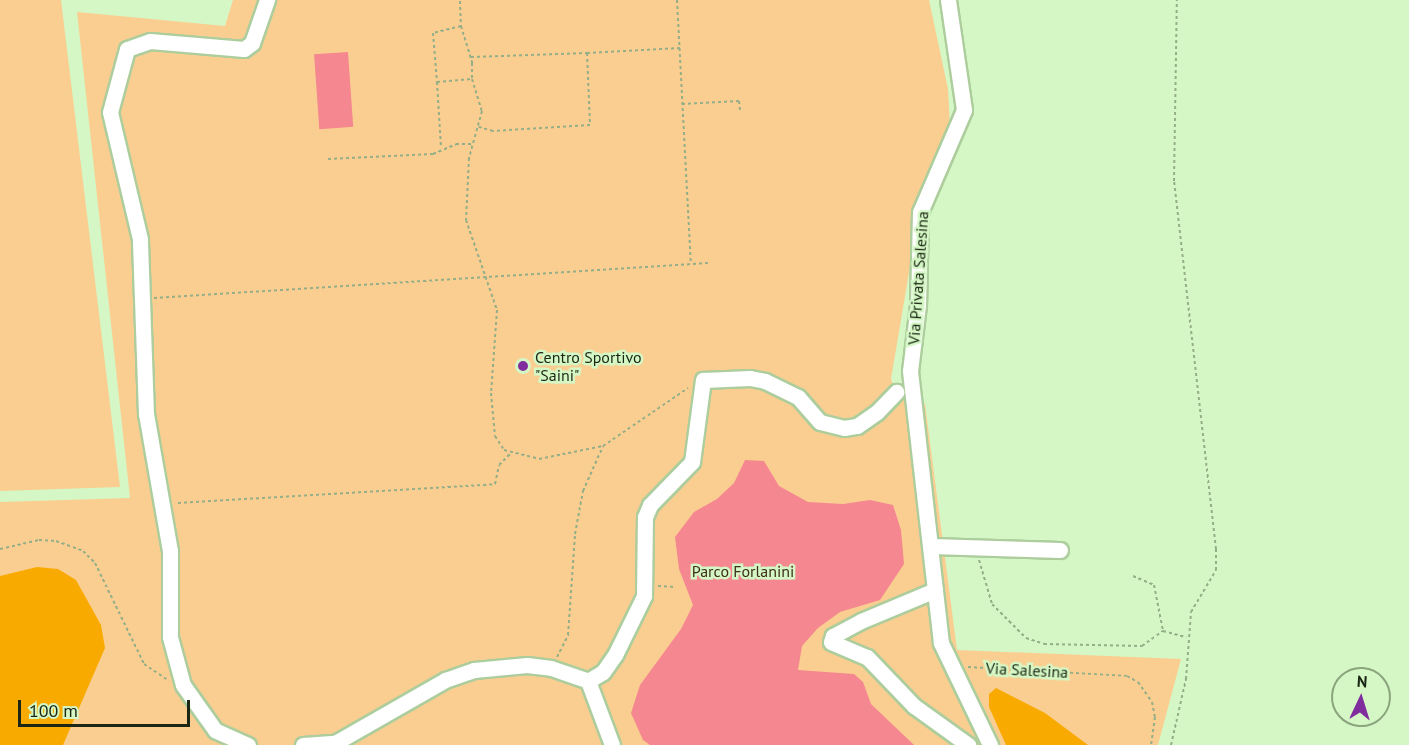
<!DOCTYPE html>
<html>
<head>
<meta charset="utf-8">
<style>
	body { margin:0 }
	#map { position:relative; width:1409px; height:745px; overflow:hidden; background:#d5f7c5; font-family:"PT Sans",sans-serif }
	div>[style] { position:absolute }
	.green>* { inset:0; background:#face91 }
	.forest>* { inset:0; background:#f9aa00 }
	.water>* { inset:0; background:#f48790; transform-origin:0 0 }
	.path>* { height:2px; margin-top:-1px; transform-origin:0; background:repeating-linear-gradient(90deg,#94ae87 0 3px,transparent 0 6px) }
	.roads { filter:drop-shadow(2px 0 #adcd9d) drop-shadow(-2px 0 #adcd9d) drop-shadow(0 2px #adcd9d) drop-shadow(0 -2px #adcd9d) }
	.minor>* { height:15px; margin:-7.5px; padding:0 7.5px; transform-origin:7.5px; border-radius:7.5px; background:#fff }
	.dots>* { width:16px; height:16px; translate:-50% -50%; box-sizing:border-box; border:3px solid #d5f7c5; border-radius:50% }
	span { translate:-50% -50%; white-space:nowrap; text-align:center; line-height:1.15; -webkit-text-stroke:5px #d5f7c5; paint-order:stroke }
	.street-label { font-size:16px; color:#1b2714 }
	.poi-label { font-size:16px; color:#1b2714 }
	.left { translate:0 -50%; text-align:left }
	.park-label { font-size:16px; color:#3d2e1a }
	.north { position:absolute; left:1331px; top:667px; width:60px; height:60px; box-sizing:border-box; background:#d5f7c5; border:2px solid #8ba47e; border-radius:50%; rotate:4deg; font-size:16px; font-weight:700; line-height:24px; text-align:center; color:#1b2714 }
	.north::after { content:''; display:block; margin:auto; width:21px; height:27px; background:#802e9e; clip-path:polygon(50% 0,100% 100%,50% 72%,0 100%) }
	.scale { position:absolute; left:18px; top:700px; width:172px; height:27px; box-sizing:border-box; border:3px solid #1b2714; border-top:0; padding-left:8px; font-size:18px; line-height:21px; white-space:nowrap; color:#1b2714; -webkit-text-stroke:4px #d5f7c5; paint-order:stroke }
</style>
</head>
<body>
<div id="map">
	<div class="green">
		<i style="clip-path:polygon(0 0,61px 0,120px 487px,0 491px)"></i>
		<i style="clip-path:polygon(233px 0,929px 0,948px 89px,951px 145px,915px 237px,891px 379px,896px 392px,925px 404px,957px 650px,1181px 659px,1158px 745px,0 745px,0 502px,130px 498px,77px 12px,225px 26px)"></i>
	</div>
	<div class="forest">
		<i style="clip-path:polygon(37px 567px,58px 569px,76px 580px,101px 625px,105px 648px,63px 745px,0 745px,0 576px)"></i>
		<i style="clip-path:polygon(996px 688px,1045px 713px,1088px 745px,1006px 745px,989px 707px,989px 694px)"></i>
	</div>
	<div class="water">
		<i style="left:348px;top:52px;width:75px;height:34px;rotate:86deg"></i>
		<i style="clip-path:polygon(745px 460px,764px 461px,779px 486px,808px 502px,843px 504px,870px 500px,893px 505px,901px 530px,904px 564px,880px 600px,840px 612px,818px 628px,802px 646px,798px 670px,854px 674px,863px 682px,871px 704px,914px 745px,650px 745px,643px 740px,631px 713px,640px 685px,681px 629px,693px 605px,679px 569px,675px 537px,694px 512px,717px 499px,734px 483px)"></i>
	</div>
	<div class="path">
		<i style="left:677px;top:0;width:264px;rotate:87deg"></i>
		<i style="left:460px;top:1px;width:25px;rotate:88deg"></i>
		<i style="left:461px;top:26px;width:39px;rotate:73deg"></i>
		<i style="left:472px;top:63px;width:16px;rotate:90deg"></i>
		<i style="left:472px;top:79px;width:34px;rotate:73deg"></i>
		<i style="left:482px;top:111px;width:49px;rotate:105.5deg"></i>
		<i style="left:469px;top:158px;width:62px;rotate:92.8deg"></i>
		<i style="left:466px;top:220px;width:95px;rotate:71deg"></i>
		<i style="left:497px;top:310px;width:83px;rotate:94.1deg"></i>
		<i style="left:491px;top:393px;width:43px;rotate:84.7deg"></i>
		<i style="left:495px;top:436px;width:17px;rotate:57deg"></i>
		<i style="left:504px;top:450px;width:36px;rotate:14deg"></i>
		<i style="left:539px;top:459px;width:65px;rotate:-11.5deg"></i>
		<i style="left:603px;top:446px;width:103px;rotate:-34.3deg"></i>
		<i style="left:461px;top:26px;width:29px;rotate:166deg"></i>
		<i style="left:433px;top:33px;width:49px;rotate:85.3deg"></i>
		<i style="left:437px;top:82px;width:35px;rotate:-5deg"></i>
		<i style="left:587px;top:53px;width:93px;rotate:-3.1deg"></i>
		<i style="left:471px;top:57px;width:116px;rotate:-2deg"></i>
		<i style="left:587px;top:53px;width:72px;rotate:87.6deg"></i>
		<i style="left:590px;top:125px;width:97px;rotate:176.5deg"></i>
		<i style="left:493px;top:131px;width:15px;rotate:-164deg"></i>
		<i style="left:437px;top:82px;width:66px;rotate:86.5deg"></i>
		<i style="left:682px;top:104px;width:57px;rotate:-3deg"></i>
		<i style="left:739px;top:101px;width:9px;rotate:84deg"></i>
		<i style="left:328px;top:159px;width:105px;rotate:-2.7deg"></i>
		<i style="left:433px;top:154px;width:25px;rotate:-23deg"></i>
		<i style="left:456px;top:144px;width:16px"></i>
		<i style="left:154px;top:298px;width:555px;rotate:-3.61deg"></i>
		<i style="left:178px;top:503px;width:318px;rotate:-3.4deg"></i>
		<i style="left:495px;top:484px;width:19px;rotate:-78deg"></i>
		<i style="left:499px;top:465px;width:17px;rotate:-45deg"></i>
		<i style="left:0;top:549px;width:40px;rotate:-13deg"></i>
		<i style="left:39px;top:540px;width:17px;rotate:3deg"></i>
		<i style="left:56px;top:541px;width:29px;rotate:20deg"></i>
		<i style="left:83px;top:551px;width:17px;rotate:45deg"></i>
		<i style="left:95px;top:563px;width:112px;rotate:64.1deg"></i>
		<i style="left:144px;top:664px;width:30px;rotate:34deg"></i>
		<i style="left:979px;top:560px;width:46px;rotate:73.5deg"></i>
		<i style="left:992px;top:604px;width:48px;rotate:45deg"></i>
		<i style="left:1026px;top:638px;width:19px;rotate:18deg"></i>
		<i style="left:1044px;top:644px;width:98px;rotate:1.2deg"></i>
		<i style="left:1142px;top:646px;width:26px;rotate:-36deg"></i>
		<i style="left:1133px;top:576px;width:23px;rotate:23deg"></i>
		<i style="left:1154px;top:585px;width:47px;rotate:78.9deg"></i>
		<i style="left:1163px;top:631px;width:24px;rotate:15deg"></i>
		<i style="left:658px;top:586px;width:18px;rotate:3deg"></i>
		<i style="left:557px;top:657px;width:25px;rotate:-63deg"></i>
		<i style="left:568px;top:635px;width:101px;rotate:-86deg"></i>
		<i style="left:575px;top:534px;width:44px;rotate:-79.5deg"></i>
		<i style="left:583px;top:491px;width:49px;rotate:-66deg"></i>
		<i style="left:968px;top:667px;width:159px;rotate:3.2deg"></i>
		<i style="left:1127px;top:676px;width:13px;rotate:29deg"></i>
		<i style="left:1138px;top:682px;width:24px;rotate:55deg"></i>
		<i style="left:1152px;top:702px;width:15px;rotate:79deg"></i>
		<i style="left:1155px;top:717px;width:28px;rotate:98deg"></i>
		<i style="left:1171px;top:745px;width:68px;rotate:-77.2deg"></i>
		<i style="left:1186px;top:679px;width:67px;rotate:-85.7deg"></i>
		<i style="left:1191px;top:612px;width:49px;rotate:-59.2deg"></i>
		<i style="left:1216px;top:570px;width:21px;rotate:-90deg"></i>
		<i style="left:1216px;top:549px;width:370px;rotate:-96.5deg"></i>
		<i style="left:1174px;top:181px;width:181px;rotate:-89.1deg"></i>
	</div>
	<div class="roads">
		<div class="minor">
			<i style="left:948px;top:0;width:111px;rotate:81.7deg"></i>
			<i style="left:964px;top:110px;width:111px;rotate:113.3deg"></i>
			<i style="left:920px;top:212px;width:93px;rotate:91.2deg"></i>
			<i style="left:918px;top:305px;width:66px;rotate:96.9deg"></i>
			<i style="left:910px;top:371px;width:274px;rotate:83.5deg"></i>
			<i style="left:941px;top:643px;width:113px;rotate:64.3deg"></i>
			<i style="left:931px;top:546px;width:129px;rotate:1.8deg"></i>
			<i style="left:935px;top:590px;width:80px;rotate:157.3deg"></i>
			<i style="left:861px;top:621px;width:32px;rotate:152deg"></i>
			<i style="left:833px;top:636px;width:6px;rotate:108deg"></i>
			<i style="left:831px;top:642px;width:39px;rotate:23deg"></i>
			<i style="left:867px;top:657px;width:68px;rotate:46.2deg"></i>
			<i style="left:914px;top:706px;width:67px;rotate:35.8deg"></i>
			<i style="left:588px;top:681px;width:68px;rotate:69.4deg"></i>
			<i style="left:248px;top:745px;width:36px;rotate:-156deg"></i>
			<i style="left:215px;top:730px;width:55px;rotate:-125.4deg"></i>
			<i style="left:183px;top:685px;width:50px;rotate:-105.2deg"></i>
			<i style="left:170px;top:637px;width:86px;rotate:-90deg"></i>
			<i style="left:170px;top:551px;width:139px;rotate:-99.9deg"></i>
			<i style="left:146px;top:414px;width:175px;rotate:-92deg"></i>
			<i style="left:140px;top:239px;width:130px;rotate:-103.3deg"></i>
			<i style="left:110px;top:112px;width:65px;rotate:-74.9deg"></i>
			<i style="left:127px;top:49px;width:24px;rotate:-19deg"></i>
			<i style="left:150px;top:41px;width:94px;rotate:4.9deg"></i>
			<i style="left:244px;top:49px;width:10px;rotate:-37deg"></i>
			<i style="left:252px;top:43px;width:46px;rotate:-70.8deg"></i>
			<i style="left:303px;top:745px;width:32px;rotate:-4deg"></i>
			<i style="left:335px;top:743px;width:127px;rotate:-29.8deg"></i>
			<i style="left:445px;top:680px;width:31px;rotate:-19deg"></i>
			<i style="left:474px;top:670px;width:53px;rotate:-5.4deg"></i>
			<i style="left:527px;top:665px;width:24px;rotate:7deg"></i>
			<i style="left:551px;top:668px;width:39px;rotate:19deg"></i>
			<i style="left:588px;top:681px;width:17px;rotate:-31deg"></i>
			<i style="left:603px;top:672px;width:21px;rotate:-55deg"></i>
			<i style="left:615px;top:655px;width:66px;rotate:-63.8deg"></i>
			<i style="left:644px;top:596px;width:79px;rotate:-89.3deg"></i>
			<i style="left:645px;top:517px;width:13px;rotate:-67deg"></i>
			<i style="left:650px;top:505px;width:60px;rotate:-45.7deg"></i>
			<i style="left:692px;top:462px;width:83px;rotate:-82.4deg"></i>
			<i style="left:703px;top:380px;width:47px;rotate:-2.4deg"></i>
			<i style="left:750px;top:378px;width:15px;rotate:11deg"></i>
			<i style="left:765px;top:381px;width:37px;rotate:26deg"></i>
			<i style="left:798px;top:397px;width:33px;rotate:49deg"></i>
			<i style="left:820px;top:422px;width:25px;rotate:14deg"></i>
			<i style="left:844px;top:428px;width:13px;rotate:-9deg"></i>
			<i style="left:857px;top:426px;width:24px;rotate:-35deg"></i>
			<i style="left:877px;top:412px;width:28px;rotate:-46deg"></i>
		</div>
	</div>
	<div class="dots">
		<i style="left:523px;top:366px;background:#802e9e"></i>
	</div>
	<div class="street-label">
		<span style="left:918px;top:278px;rotate:-86deg">Via Privata Salesina</span>
		<span style="left:1027px;top:670px;rotate:3deg">Via Salesina</span>
	</div>
	<div class="poi-label">
		<span class="left" style="left:535px;top:366px">Centro Sportivo<br>"Saini"</span>
	</div>
	<div class="park-label">
		<span style="left:743px;top:571px">Parco Forlanini</span>
	</div>
	<div class="north">N</div>
	<div class="scale">100 m</div>
</div>
</body>
</html>
